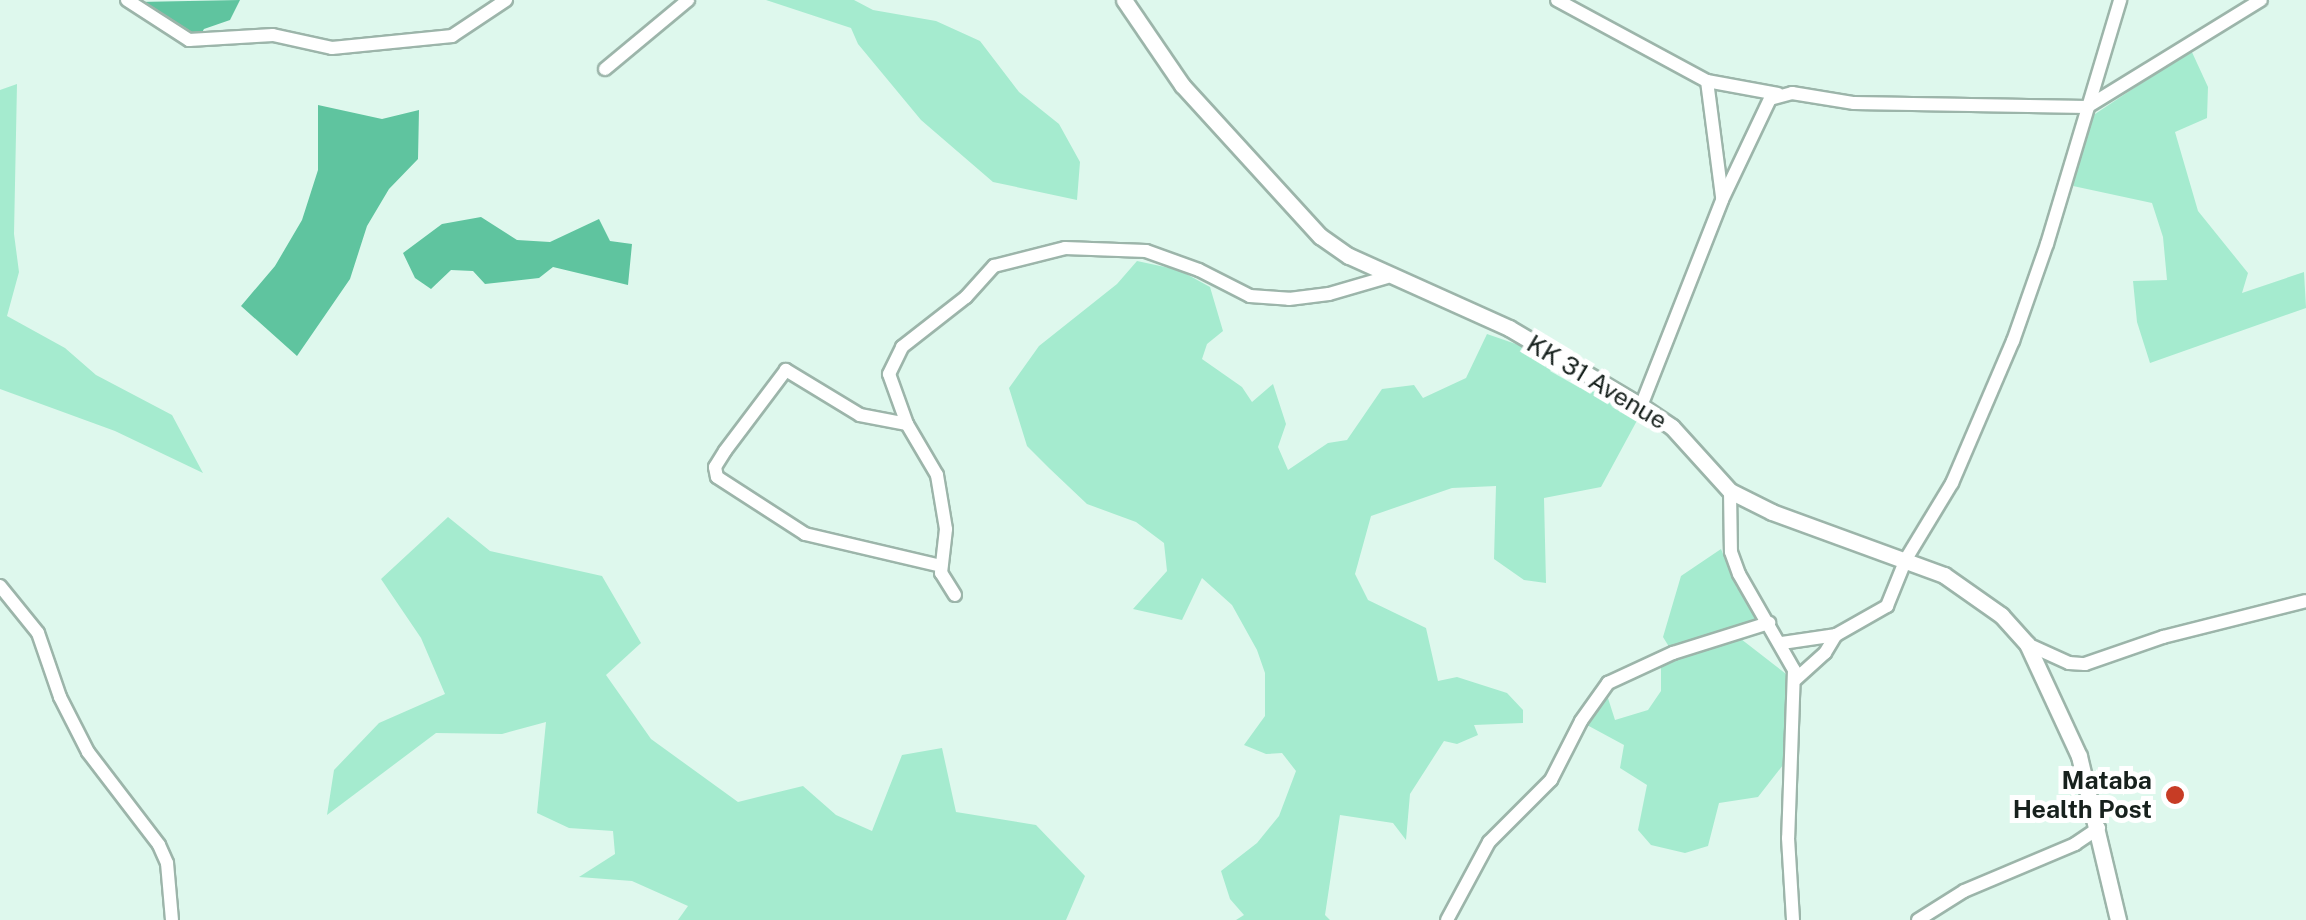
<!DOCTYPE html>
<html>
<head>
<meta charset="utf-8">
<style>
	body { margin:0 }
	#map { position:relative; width:2306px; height:920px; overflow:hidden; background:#def8ed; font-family:"Public Sans",sans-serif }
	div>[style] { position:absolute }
	.green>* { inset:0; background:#a5ebcf }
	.forest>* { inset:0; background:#5fc49f }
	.roads { filter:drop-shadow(2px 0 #9cb5aa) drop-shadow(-2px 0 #9cb5aa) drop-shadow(0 2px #9cb5aa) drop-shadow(0 -2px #9cb5aa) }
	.minor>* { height:12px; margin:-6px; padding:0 6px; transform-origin:6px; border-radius:6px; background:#fff }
	.major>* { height:15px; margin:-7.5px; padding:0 7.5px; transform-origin:7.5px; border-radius:7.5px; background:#fff }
	.dots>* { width:28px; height:28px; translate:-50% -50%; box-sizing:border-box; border:5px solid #fff; border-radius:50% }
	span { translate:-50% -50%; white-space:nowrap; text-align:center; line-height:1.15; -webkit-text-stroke:10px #fff; paint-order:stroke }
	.street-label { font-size:25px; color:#17211d }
	.poi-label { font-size:25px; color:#17211d; font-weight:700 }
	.right { translate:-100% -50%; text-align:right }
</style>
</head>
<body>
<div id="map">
	<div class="green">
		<i style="clip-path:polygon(766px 0,854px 0,873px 10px,936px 21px,980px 41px,1019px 92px,1059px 124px,1080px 162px,1077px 200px,993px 182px,921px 120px,858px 44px,851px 28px)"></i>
		<i style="clip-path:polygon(2191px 50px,2208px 87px,2207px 118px,2175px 132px,2198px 211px,2248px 273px,2242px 293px,2304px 272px,2306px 308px,2150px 363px,2137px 322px,2133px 281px,2167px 280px,2163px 237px,2152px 203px,2073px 186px,2092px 116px)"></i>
		<i style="clip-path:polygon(17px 84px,14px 234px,19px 272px,7px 316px,65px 348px,96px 375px,172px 415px,203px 473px,115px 431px,0 389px,0 90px)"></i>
		<i style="clip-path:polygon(1137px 261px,1179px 270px,1210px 287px,1223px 331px,1207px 344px,1202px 359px,1242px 387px,1252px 402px,1273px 384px,1286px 424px,1278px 447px,1288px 470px,1328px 443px,1347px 440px,1382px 389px,1414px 385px,1423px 398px,1466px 378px,1487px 334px,1559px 359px,1550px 371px,1580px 388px,1584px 383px,1640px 415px,1601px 487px,1544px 498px,1546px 583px,1524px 580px,1494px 559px,1496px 486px,1452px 488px,1371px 516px,1355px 574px,1368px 600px,1426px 628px,1438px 681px,1457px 677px,1507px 693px,1523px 710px,1523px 723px,1474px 725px,1478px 735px,1457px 744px,1444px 741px,1410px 794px,1406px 840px,1393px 823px,1340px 815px,1325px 915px,1330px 920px,1236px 920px,1244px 915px,1230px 899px,1221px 871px,1257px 843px,1279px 816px,1296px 771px,1282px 753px,1266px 754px,1244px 745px,1265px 716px,1265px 673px,1257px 650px,1232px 605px,1202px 578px,1182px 620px,1133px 609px,1167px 571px,1164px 543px,1136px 522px,1087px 504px,1049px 468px,1027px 446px,1009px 388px,1039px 346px,1117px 284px)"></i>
		<i style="clip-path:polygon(448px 517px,490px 551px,602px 576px,641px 643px,606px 675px,651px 739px,738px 802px,803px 786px,836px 815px,872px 831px,902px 755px,942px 748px,956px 812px,1036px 825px,1085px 876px,1066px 920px,678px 920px,688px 906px,632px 881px,579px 877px,615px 854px,613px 831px,569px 828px,537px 813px,546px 722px,502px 734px,436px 733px,327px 815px,334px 770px,379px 723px,445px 694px,421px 638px,381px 579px)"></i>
		<i style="clip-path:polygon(1721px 549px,1737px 588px,1744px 591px,1761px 624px,1671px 650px,1663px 637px,1681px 576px)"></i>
		<i style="clip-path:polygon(1741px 639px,1790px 677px,1783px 765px,1758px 797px,1719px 803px,1708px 846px,1685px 853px,1651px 845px,1638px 830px,1647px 785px,1620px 768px,1624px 745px,1587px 725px,1607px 695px,1615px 720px,1648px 710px,1661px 691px,1661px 659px)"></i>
	</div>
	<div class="forest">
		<i style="clip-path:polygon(240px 0,230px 20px,204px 29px,200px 36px,173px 28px,138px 2px)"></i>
		<i style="clip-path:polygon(318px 105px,382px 119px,419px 110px,418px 159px,389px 189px,367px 226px,350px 279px,297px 356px,241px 306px,275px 266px,302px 220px,318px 170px)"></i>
		<i style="clip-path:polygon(481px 217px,517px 240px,550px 242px,599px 219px,610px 241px,632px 244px,628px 285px,553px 267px,539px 278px,485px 284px,473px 271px,451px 270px,431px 289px,415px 278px,403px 253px,442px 224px)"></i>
	</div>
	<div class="roads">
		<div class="minor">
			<i style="left:127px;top:0;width:74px;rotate:32.8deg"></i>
			<i style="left:189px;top:40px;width:84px;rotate:-3.4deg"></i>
			<i style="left:273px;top:35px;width:60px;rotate:12.4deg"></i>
			<i style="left:332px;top:48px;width:121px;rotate:-5.7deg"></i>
			<i style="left:452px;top:36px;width:65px;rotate:-33.7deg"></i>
			<i style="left:1557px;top:0;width:170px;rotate:28.4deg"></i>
			<i style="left:1707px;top:81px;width:72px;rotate:10.4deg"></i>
			<i style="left:605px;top:69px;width:108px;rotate:-39.7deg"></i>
			<i style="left:1707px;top:81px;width:117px;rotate:82.6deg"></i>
			<i style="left:1641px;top:406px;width:221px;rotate:-68.5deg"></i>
			<i style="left:1722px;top:200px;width:112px;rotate:-64.6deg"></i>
			<i style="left:1770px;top:99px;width:23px;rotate:-15deg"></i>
			<i style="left:1792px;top:93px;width:63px;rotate:9.2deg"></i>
			<i style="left:1854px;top:103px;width:233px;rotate:1deg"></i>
			<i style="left:2087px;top:107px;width:204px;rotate:-31.6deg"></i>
			<i style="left:907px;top:424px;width:48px;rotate:-169.2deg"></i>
			<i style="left:860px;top:415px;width:87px;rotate:-148.7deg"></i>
			<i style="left:786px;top:370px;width:101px;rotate:127deg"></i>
			<i style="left:725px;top:451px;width:19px;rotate:122deg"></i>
			<i style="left:715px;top:467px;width:10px;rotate:79deg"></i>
			<i style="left:717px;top:477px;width:105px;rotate:32.9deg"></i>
			<i style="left:805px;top:534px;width:140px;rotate:13.2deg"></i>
			<i style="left:1730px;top:491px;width:61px;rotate:89.1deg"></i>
			<i style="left:1731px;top:552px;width:23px;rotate:70deg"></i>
			<i style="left:1739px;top:574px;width:111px;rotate:60.2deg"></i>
			<i style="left:1794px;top:670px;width:168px;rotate:92deg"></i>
			<i style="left:1788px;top:838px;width:82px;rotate:86.5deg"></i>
			<i style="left:0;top:586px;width:60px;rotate:51deg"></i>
			<i style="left:38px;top:633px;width:68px;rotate:71deg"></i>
			<i style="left:60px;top:697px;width:62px;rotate:63deg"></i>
			<i style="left:88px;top:752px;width:117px;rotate:52.6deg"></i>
			<i style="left:159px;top:845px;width:20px;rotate:66deg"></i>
			<i style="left:167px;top:863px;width:57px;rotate:85deg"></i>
			<i style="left:955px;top:595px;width:26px;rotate:-122deg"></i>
			<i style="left:941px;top:573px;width:44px;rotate:-83.5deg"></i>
			<i style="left:946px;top:529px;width:55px;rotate:-99.5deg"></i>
			<i style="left:937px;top:475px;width:59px;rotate:-120.5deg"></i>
			<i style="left:907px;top:424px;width:53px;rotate:-109.8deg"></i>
			<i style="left:889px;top:374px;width:30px;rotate:-64deg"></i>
			<i style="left:902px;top:347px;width:81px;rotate:-38deg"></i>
			<i style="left:966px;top:297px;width:42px;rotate:-47.9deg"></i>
			<i style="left:994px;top:266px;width:73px;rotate:-14.2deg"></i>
			<i style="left:1065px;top:248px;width:81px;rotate:2.1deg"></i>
			<i style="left:1146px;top:251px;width:56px;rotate:19.7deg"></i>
			<i style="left:1199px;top:270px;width:57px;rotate:27deg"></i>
			<i style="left:1250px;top:296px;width:39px;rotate:4deg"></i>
			<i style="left:1289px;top:299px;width:40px;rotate:-7.1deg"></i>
			<i style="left:1329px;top:294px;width:60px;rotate:-16.3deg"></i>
			<i style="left:1782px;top:643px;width:55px;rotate:-8.4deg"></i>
			<i style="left:1836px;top:635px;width:59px;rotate:-29.6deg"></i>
			<i style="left:1887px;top:606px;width:51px;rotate:-68deg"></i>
			<i style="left:1906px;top:559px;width:89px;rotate:-58.8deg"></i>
			<i style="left:1952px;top:483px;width:155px;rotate:-66.8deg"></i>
			<i style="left:2013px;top:341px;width:103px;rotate:-70.7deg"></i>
			<i style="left:2047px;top:244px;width:255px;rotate:-73.3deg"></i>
			<i style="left:2027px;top:644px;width:46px;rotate:24.3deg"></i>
			<i style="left:2069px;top:663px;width:16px;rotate:4deg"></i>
			<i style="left:2085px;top:664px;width:83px;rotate:-19.1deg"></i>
			<i style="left:2163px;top:637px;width:147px;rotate:-14.1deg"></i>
			<i style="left:1796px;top:679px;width:39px;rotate:-42deg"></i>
			<i style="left:1825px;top:653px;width:21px;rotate:-59deg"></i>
			<i style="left:1447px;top:920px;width:89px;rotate:-61.7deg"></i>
			<i style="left:1489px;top:842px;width:88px;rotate:-45deg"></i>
			<i style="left:1551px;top:780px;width:66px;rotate:-63deg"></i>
			<i style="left:1581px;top:721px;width:47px;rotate:-54.6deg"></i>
			<i style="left:1608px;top:683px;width:72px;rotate:-24.8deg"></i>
			<i style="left:1673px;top:653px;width:101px;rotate:-17.4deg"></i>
			<i style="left:1918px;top:920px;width:54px;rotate:-32.2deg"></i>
			<i style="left:1964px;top:891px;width:121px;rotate:-22.9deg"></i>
			<i style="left:2075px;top:844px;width:29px;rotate:-34deg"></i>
		</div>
		<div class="major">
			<i style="left:1124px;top:0;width:103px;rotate:55.7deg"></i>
			<i style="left:1182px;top:85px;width:205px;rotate:47.6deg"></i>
			<i style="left:1320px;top:236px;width:35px;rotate:35deg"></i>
			<i style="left:1349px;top:256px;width:175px;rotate:24.2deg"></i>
			<i style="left:1509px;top:328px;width:153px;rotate:30.6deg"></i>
			<i style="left:1641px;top:406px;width:37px;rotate:34deg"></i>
			<i style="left:1672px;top:427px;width:86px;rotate:47.8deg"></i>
			<i style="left:1730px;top:491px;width:47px;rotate:26.6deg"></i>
			<i style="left:1772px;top:512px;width:183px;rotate:20.1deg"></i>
			<i style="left:1944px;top:575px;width:70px;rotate:35.1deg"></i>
			<i style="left:2001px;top:615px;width:39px;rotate:48deg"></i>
			<i style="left:2027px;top:644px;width:123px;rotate:65.1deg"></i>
			<i style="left:2079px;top:756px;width:169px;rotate:76.6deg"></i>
		</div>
	</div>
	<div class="dots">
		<i style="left:2175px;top:795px;background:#c73c25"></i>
	</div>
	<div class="street-label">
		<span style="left:1597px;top:382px;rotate:31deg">KK 31 Avenue</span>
	</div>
	<div class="poi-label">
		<span class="right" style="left:2152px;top:795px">Mataba<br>Health Post</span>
	</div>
</div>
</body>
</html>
